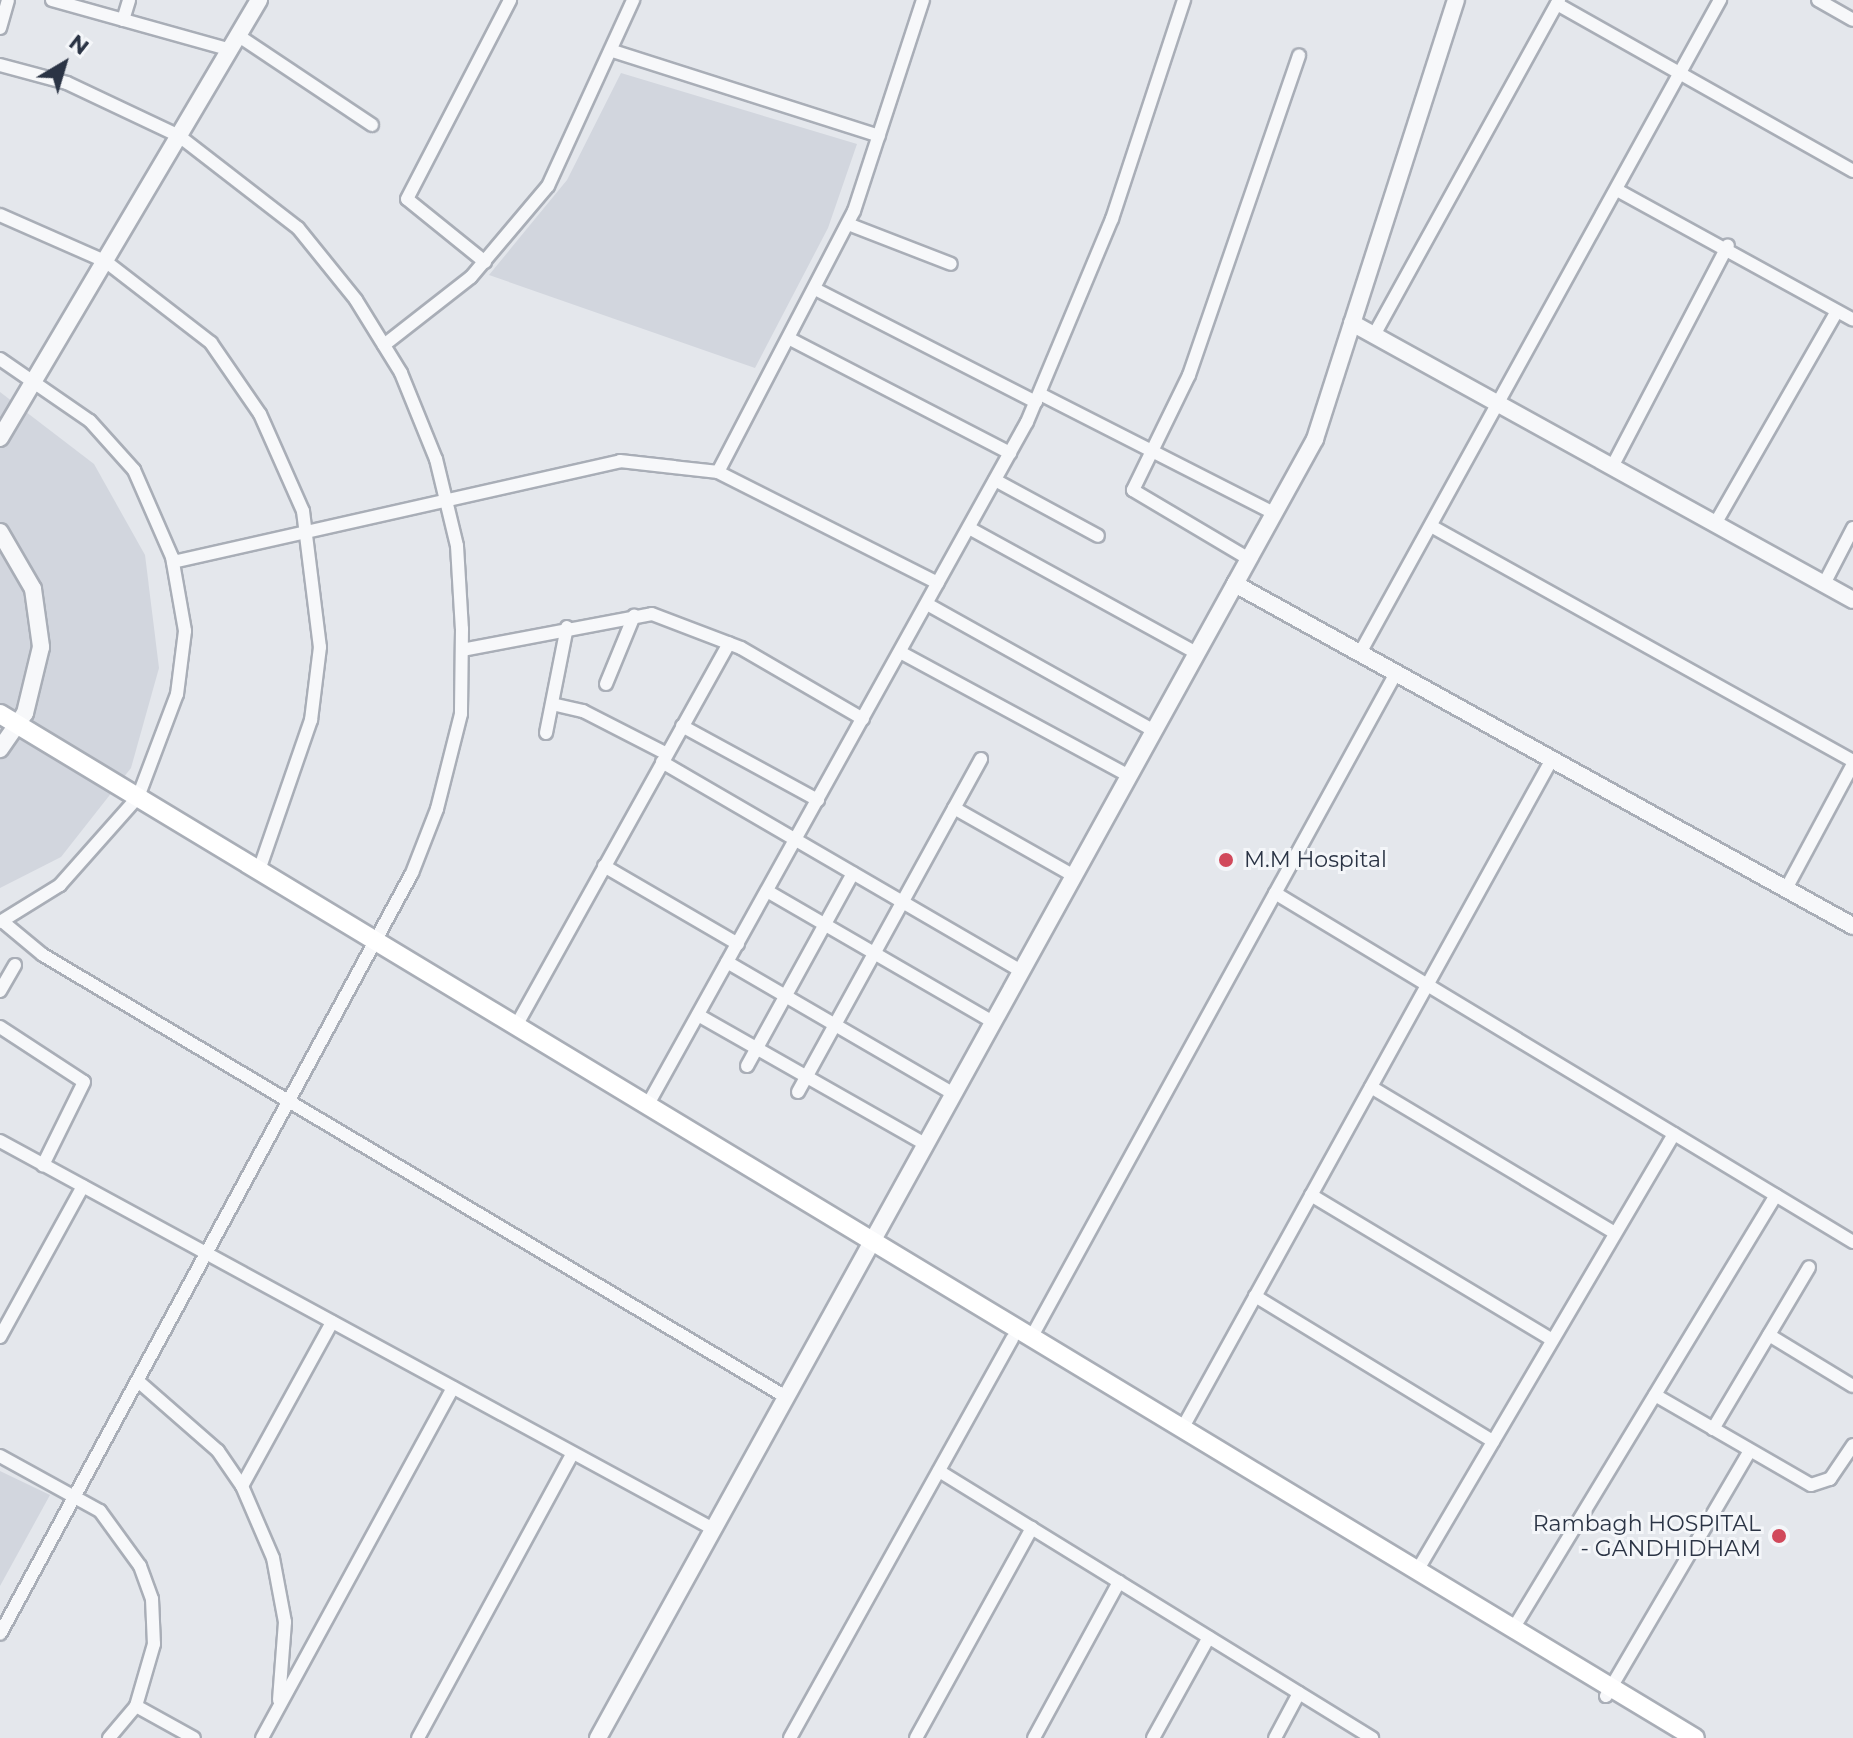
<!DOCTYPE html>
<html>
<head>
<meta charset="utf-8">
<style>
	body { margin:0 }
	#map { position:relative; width:1853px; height:1738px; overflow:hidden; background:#e4e7ec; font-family:Montserrat,sans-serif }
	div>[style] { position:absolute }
	.built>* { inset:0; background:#d2d6de }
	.roads { filter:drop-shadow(2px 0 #a9aeb7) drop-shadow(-2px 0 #a9aeb7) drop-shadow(0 2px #a9aeb7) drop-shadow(0 -2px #a9aeb7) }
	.minor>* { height:12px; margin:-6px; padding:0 6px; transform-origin:6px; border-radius:6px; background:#f7f8fa }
	.tertiary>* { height:16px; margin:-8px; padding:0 8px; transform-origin:8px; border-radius:8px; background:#f7f8fa }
	.secondary>* { height:18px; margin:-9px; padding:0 9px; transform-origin:9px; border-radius:9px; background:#fff }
	.dots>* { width:22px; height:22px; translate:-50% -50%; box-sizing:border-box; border:4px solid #f4f6f9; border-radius:50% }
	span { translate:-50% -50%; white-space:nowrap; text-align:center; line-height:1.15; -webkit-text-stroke:6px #f4f6f9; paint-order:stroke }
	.poi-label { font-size:22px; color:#2b3445 }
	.left { translate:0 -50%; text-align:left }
	.right { translate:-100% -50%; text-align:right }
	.north { position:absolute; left:24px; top:24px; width:80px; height:80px; -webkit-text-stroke:6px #f4f6f9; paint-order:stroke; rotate:38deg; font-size:22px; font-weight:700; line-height:32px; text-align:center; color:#2b3445 }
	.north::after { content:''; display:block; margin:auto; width:28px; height:36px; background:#2b3445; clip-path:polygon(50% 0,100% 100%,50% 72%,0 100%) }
</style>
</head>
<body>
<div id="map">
	<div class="built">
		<i style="clip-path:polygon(621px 73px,857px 144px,828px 228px,755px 368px,489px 275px,567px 180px)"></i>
		<i style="clip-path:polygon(0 392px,94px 464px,145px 555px,159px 668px,131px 768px,61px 857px,0 888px)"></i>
		<i style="clip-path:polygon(0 1471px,50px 1495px,0 1586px)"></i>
	</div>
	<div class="roads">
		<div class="minor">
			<i style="left:52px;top:0;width:186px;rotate:15.6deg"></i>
			<i style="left:1818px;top:0;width:40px;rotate:29.7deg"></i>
			<i style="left:1557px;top:4px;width:340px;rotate:29.4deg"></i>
			<i style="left:123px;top:20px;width:21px;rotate:-73deg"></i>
			<i style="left:0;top:28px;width:29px;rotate:-74deg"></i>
			<i style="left:239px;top:36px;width:160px;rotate:33.8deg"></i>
			<i style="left:613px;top:51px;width:279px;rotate:17.7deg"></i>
			<i style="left:0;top:65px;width:69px;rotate:15deg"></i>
			<i style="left:67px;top:83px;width:124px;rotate:25.3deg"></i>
			<i style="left:179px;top:136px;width:150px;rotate:37.7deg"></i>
			<i style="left:298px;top:228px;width:92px;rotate:51.1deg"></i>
			<i style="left:356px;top:300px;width:86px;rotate:58.3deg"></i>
			<i style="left:401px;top:373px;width:93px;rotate:67.9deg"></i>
			<i style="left:436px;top:459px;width:89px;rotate:76.4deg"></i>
			<i style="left:457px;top:546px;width:83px;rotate:86.6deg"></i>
			<i style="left:462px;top:629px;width:85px;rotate:90.7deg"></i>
			<i style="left:461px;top:714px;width:98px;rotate:104.2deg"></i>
			<i style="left:437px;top:809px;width:69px;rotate:111.3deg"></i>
			<i style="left:412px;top:873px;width:865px;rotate:118.43deg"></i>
			<i style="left:1617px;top:190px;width:269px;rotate:28.8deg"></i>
			<i style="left:0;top:215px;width:115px;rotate:23.7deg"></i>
			<i style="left:105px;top:261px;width:134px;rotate:37.7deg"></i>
			<i style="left:211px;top:343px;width:86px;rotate:55.4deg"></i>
			<i style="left:260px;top:414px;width:106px;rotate:66.1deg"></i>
			<i style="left:303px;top:511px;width:137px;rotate:82.9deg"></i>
			<i style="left:320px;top:647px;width:74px;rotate:97deg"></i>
			<i style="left:311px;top:720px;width:159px;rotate:109.1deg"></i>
			<i style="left:848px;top:224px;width:110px;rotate:21.2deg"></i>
			<i style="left:485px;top:262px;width:100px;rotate:-141.1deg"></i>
			<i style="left:407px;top:199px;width:224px;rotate:-62.6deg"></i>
			<i style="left:817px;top:290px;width:246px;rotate:27.1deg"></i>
			<i style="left:1374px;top:335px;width:383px;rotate:-61.1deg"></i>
			<i style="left:790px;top:339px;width:248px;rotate:27.4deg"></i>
			<i style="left:384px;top:345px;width:110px;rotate:-38deg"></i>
			<i style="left:471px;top:277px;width:119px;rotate:-49.8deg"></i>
			<i style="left:548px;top:186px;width:205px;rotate:-65.4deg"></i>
			<i style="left:0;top:359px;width:109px;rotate:34.6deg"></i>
			<i style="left:90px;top:421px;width:66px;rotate:48.1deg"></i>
			<i style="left:134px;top:470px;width:95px;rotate:66.4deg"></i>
			<i style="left:172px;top:557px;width:75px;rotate:80deg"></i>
			<i style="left:185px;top:631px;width:64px;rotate:97.2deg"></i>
			<i style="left:177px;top:694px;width:110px;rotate:110.7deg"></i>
			<i style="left:138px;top:797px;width:118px;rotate:131.6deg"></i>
			<i style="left:60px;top:885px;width:70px;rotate:148.3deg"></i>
			<i style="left:1040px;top:394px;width:263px;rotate:27deg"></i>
			<i style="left:1612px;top:467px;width:250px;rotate:-62.4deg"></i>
			<i style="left:718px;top:472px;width:294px;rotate:-62.5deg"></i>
			<i style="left:854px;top:211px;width:222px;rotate:-71.9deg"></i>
			<i style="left:995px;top:480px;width:117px;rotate:28.5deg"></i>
			<i style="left:1715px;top:524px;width:245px;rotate:-60.2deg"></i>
			<i style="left:1431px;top:526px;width:483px;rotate:29.1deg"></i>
			<i style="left:969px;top:528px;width:259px;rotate:28.8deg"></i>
			<i style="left:1249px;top:559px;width:135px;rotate:-149.3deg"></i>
			<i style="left:1133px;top:490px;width:128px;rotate:-64deg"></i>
			<i style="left:1189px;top:375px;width:338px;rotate:-71deg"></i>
			<i style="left:173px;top:562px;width:458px;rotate:-12.7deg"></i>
			<i style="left:620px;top:461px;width:99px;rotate:6.4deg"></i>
			<i style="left:718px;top:472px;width:246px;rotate:26.8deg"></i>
			<i style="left:1824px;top:584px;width:63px;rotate:-62.6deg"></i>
			<i style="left:927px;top:604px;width:260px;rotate:29.2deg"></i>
			<i style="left:462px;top:650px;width:193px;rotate:-10.7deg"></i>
			<i style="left:652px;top:614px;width:95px;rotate:20.9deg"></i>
			<i style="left:741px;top:648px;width:141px;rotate:30.2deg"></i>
			<i style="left:900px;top:652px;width:260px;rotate:28.4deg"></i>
			<i style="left:1360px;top:653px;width:746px;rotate:-61.13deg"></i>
			<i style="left:606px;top:684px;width:74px;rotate:-67.6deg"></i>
			<i style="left:552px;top:704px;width:32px;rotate:13deg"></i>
			<i style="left:583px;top:711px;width:94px;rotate:27.1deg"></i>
			<i style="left:682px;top:726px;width:155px;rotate:28.6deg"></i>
			<i style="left:546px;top:733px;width:108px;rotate:-78.8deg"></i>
			<i style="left:662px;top:762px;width:415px;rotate:30.2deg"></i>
			<i style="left:954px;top:808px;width:138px;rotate:29.5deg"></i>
			<i style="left:604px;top:866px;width:155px;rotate:30.2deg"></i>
			<i style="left:1786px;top:889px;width:142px;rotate:-61.8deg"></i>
			<i style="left:767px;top:891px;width:261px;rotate:30.1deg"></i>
			<i style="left:1275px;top:893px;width:675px;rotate:31.12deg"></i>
			<i style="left:2px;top:921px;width:53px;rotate:39.7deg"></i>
			<i style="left:43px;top:955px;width:865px;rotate:30.75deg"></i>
			<i style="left:727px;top:962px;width:263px;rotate:30.2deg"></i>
			<i style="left:0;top:991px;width:30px;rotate:-60deg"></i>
			<i style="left:698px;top:1015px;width:261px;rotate:29.6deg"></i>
			<i style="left:516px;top:1026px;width:438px;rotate:-60.9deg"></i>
			<i style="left:0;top:1027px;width:100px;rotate:33.2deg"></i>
			<i style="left:84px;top:1082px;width:93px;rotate:116.3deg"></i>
			<i style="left:747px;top:1066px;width:220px;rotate:-61.2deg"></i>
			<i style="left:1371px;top:1087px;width:284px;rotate:30.9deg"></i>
			<i style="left:798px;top:1092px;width:380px;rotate:-61.2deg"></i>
			<i style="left:647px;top:1106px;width:782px;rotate:-60.95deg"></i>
			<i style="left:1027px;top:422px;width:220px;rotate:-67.3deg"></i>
			<i style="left:1112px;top:219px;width:231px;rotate:-71.8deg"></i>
			<i style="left:0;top:1141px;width:812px;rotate:28.55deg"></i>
			<i style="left:1311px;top:1195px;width:281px;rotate:31deg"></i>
			<i style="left:1255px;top:1296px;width:279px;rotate:31.4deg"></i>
			<i style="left:1769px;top:1335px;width:98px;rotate:31.3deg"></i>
			<i style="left:0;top:1337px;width:172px;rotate:-61.2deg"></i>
			<i style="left:1031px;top:1338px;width:759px;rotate:-61.24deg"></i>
			<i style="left:138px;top:1381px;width:106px;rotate:41.2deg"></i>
			<i style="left:218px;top:1451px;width:42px;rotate:55.6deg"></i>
			<i style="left:242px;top:1486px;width:78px;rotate:66.7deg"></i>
			<i style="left:273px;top:1558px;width:65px;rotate:79.4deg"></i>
			<i style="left:285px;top:1622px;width:78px;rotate:94.4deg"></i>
			<i style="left:1655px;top:1395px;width:180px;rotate:30deg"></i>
			<i style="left:1811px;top:1485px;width:20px;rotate:-18deg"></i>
			<i style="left:1830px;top:1479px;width:41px;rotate:-55.9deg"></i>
			<i style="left:1182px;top:1429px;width:765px;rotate:-61.09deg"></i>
			<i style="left:1713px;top:1429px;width:188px;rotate:-59.3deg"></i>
			<i style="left:0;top:1456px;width:114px;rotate:28.8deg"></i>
			<i style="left:100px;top:1511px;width:68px;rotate:54deg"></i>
			<i style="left:140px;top:1566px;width:35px;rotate:70deg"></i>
			<i style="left:152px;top:1599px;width:45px;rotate:87.5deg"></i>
			<i style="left:154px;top:1644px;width:65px;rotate:106.2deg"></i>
			<i style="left:136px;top:1706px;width:42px;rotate:130.2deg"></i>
			<i style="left:939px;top:1471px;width:509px;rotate:31.66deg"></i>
			<i style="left:242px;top:1486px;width:187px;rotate:-61.2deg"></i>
			<i style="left:1417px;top:1571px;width:507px;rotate:-59.54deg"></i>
			<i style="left:1513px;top:1629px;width:507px;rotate:-58.78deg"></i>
			<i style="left:1606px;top:1696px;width:284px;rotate:-59.6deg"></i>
			<i style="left:136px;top:1706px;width:66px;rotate:28.9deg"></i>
			<i style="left:262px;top:1738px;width:399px;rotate:-61.4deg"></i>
			<i style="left:418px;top:1738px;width:324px;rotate:-61.5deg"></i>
			<i style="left:790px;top:1738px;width:457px;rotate:-60.9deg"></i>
			<i style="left:916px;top:1738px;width:240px;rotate:-61.1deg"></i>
			<i style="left:1034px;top:1738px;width:178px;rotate:-61.4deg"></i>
			<i style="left:1153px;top:1738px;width:115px;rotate:-61deg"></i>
			<i style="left:1275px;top:1738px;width:51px;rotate:-61.9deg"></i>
		</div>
		<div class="tertiary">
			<i style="left:1352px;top:323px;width:572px;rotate:28.94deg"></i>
			<i style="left:0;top:438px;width:509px;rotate:-59.4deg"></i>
			<i style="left:0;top:532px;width:66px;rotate:59.9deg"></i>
			<i style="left:33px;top:589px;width:59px;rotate:82.1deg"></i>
			<i style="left:41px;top:647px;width:68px;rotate:103.6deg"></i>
			<i style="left:25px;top:713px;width:44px;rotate:124.8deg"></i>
			<i style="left:1235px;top:584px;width:706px;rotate:28.96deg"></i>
			<i style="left:598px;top:1738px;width:1484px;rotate:-61.1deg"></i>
			<i style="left:1315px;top:439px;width:461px;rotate:-72.2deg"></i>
		</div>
		<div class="secondary">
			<i style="left:0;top:714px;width:1980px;rotate:31.14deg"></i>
		</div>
	</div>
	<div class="dots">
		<i style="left:1226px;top:860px;background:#d1495b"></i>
		<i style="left:1779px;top:1536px;background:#d1495b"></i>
	</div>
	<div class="poi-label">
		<span class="left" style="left:1244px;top:860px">M.M Hospital</span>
		<span class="right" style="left:1761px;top:1536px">Rambagh HOSPITAL<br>- GANDHIDHAM</span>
	</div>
	<div class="north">N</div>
</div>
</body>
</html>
